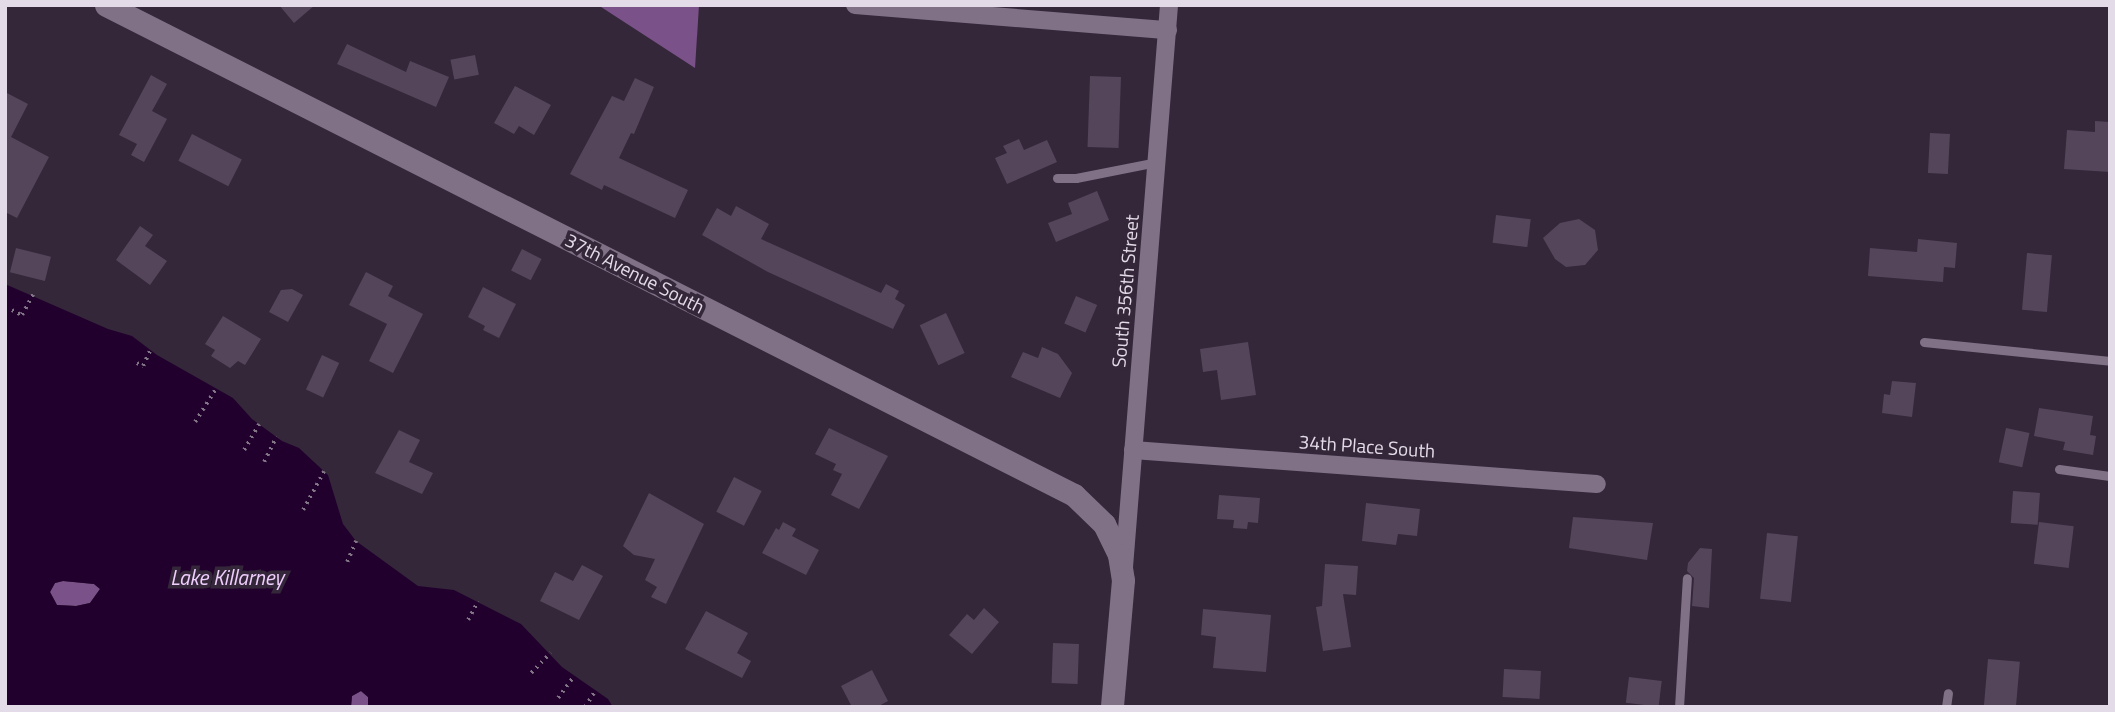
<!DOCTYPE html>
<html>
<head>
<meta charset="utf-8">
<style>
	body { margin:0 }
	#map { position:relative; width:2115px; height:712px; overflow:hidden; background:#34273a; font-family:"Titillium Web",sans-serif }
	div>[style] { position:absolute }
	.forest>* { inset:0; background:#7a5289 }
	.water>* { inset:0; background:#22002e }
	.building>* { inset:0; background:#54455a; transform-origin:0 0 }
	.path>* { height:3.5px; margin-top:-1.75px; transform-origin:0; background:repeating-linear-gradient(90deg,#817686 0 2px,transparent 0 7px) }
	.service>* { height:9px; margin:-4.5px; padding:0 4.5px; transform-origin:4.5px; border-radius:4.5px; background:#807187 }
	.minor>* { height:18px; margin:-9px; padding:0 9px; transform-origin:9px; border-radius:9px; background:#807187 }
	.tertiary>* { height:23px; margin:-11.5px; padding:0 11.5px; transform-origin:11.5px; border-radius:11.5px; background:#807187 }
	span { translate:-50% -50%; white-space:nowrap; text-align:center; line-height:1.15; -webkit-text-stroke:7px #34273a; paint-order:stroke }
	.street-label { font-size:19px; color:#e3dbe7 }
	.water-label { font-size:21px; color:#f0cefe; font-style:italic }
	.frame { position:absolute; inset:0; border:7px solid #e3dbe7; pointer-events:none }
</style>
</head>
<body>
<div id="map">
	<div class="forest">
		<i style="clip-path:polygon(598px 5px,699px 5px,695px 68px)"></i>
		<i style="clip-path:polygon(63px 581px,94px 584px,100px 589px,90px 603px,76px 606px,57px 605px,50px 592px,55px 583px)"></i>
		<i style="clip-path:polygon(361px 691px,368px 697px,368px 707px,351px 707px,352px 696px)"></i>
	</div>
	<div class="water">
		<i style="clip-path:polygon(evenodd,5px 284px,108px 329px,132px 336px,157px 355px,233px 398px,252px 419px,282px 441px,299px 448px,328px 475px,343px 524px,356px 541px,418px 586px,454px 590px,521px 624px,562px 667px,608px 699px,613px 707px,368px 707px,368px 697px,361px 691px,352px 696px,351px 707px,5px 707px,5px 284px,63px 581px,94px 584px,100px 589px,90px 603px,76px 606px,57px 605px,50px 592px,55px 583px,63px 581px)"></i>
	</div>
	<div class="building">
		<i style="clip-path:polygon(279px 5px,315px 5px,294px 23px)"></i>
		<i style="clip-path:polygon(347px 44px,406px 72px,410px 61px,449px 77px,436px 107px,337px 64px)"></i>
		<i style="left:475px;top:55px;width:20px;height:25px;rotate:79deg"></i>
		<i style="clip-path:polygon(151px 75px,167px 84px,152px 111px,167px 119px,144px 162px,131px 155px,137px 144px,119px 135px)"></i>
		<i style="left:1090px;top:76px;width:31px;height:71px;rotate:2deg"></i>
		<i style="clip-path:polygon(635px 78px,654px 87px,634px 134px,631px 133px,619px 158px,688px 190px,675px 218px,604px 185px,602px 190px,570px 174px,612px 96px,624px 101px)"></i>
		<i style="clip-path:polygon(515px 86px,551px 105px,534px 135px,519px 126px,514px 134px,494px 123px)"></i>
		<i style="clip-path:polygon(5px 92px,28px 104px,11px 137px,49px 157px,17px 218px,5px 212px)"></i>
		<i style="clip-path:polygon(2095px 121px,2110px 122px,2110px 172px,2064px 169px,2067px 130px,2095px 132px)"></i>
		<i style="left:1930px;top:133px;width:20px;height:40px;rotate:3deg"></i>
		<i style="left:192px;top:134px;width:56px;height:30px;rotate:27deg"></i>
		<i style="clip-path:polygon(1019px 139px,1024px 150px,1047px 140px,1057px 162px,1007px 184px,995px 158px,1007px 153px,1003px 146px)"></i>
		<i style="clip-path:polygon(1097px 191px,1109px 220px,1056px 242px,1048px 223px,1072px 214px,1068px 203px)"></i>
		<i style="clip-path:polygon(736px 206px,769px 224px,761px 239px,881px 293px,886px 284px,899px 291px,895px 299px,905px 305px,893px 329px,768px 272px,702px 235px,717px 208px,731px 216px)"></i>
		<i style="left:1496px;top:215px;width:35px;height:28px;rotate:7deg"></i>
		<i style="clip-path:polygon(1579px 219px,1595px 230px,1598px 250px,1585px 265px,1566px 267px,1555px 259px,1543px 238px,1560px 223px)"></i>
		<i style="clip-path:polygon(140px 226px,153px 235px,145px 246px,167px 261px,150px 285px,116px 260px)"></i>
		<i style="clip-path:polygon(1918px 239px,1957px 243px,1955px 268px,1944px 267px,1943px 282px,1868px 276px,1870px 248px,1917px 252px)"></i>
		<i style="left:16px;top:248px;width:36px;height:25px;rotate:14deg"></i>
		<i style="left:522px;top:249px;width:22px;height:24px;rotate:27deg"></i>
		<i style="left:2027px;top:253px;width:25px;height:57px;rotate:5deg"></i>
		<i style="clip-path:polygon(366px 272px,393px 286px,388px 296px,423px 314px,393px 373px,369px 361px,387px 324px,349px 305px)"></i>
		<i style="clip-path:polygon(483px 287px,516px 304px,499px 338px,483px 330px,485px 326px,468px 317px)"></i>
		<i style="clip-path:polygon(292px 289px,303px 295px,288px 322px,269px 312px,281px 290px)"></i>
		<i style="left:1076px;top:296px;width:23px;height:30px;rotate:23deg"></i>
		<i style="left:946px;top:313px;width:44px;height:29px;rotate:65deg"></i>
		<i style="clip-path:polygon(223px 316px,261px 339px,245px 365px,238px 361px,230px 368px,211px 356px,215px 350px,205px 344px)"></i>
		<i style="clip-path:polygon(1248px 342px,1256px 395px,1221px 400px,1217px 370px,1203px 372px,1200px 349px)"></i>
		<i style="clip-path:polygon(1042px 347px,1058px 354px,1072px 373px,1060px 398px,1011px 377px,1023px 352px,1038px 358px)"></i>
		<i style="left:322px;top:355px;width:19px;height:38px;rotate:25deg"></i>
		<i style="clip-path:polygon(1892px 381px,1916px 383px,1912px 417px,1882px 413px,1884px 394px,1890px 395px)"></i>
		<i style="clip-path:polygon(2039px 408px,2093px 416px,2090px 435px,2096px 436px,2093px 455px,2063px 450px,2065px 442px,2034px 436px)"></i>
		<i style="clip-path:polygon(829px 428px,888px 456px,859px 509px,831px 495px,842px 474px,833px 470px,836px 464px,815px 454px)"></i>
		<i style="left:2006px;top:428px;width:24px;height:35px;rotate:12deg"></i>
		<i style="clip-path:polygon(399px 430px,420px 440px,409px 462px,433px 473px,422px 494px,375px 473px)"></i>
		<i style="left:734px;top:477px;width:31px;height:39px;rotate:27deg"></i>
		<i style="left:2013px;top:491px;width:27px;height:32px;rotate:4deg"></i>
		<i style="clip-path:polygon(649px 493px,704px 524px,666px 604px,651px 597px,657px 587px,645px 580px,655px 559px,634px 555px,623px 546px)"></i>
		<i style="clip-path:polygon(1219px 495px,1260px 498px,1258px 523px,1248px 522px,1247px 529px,1233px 528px,1234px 520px,1217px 519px)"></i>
		<i style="clip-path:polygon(1366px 503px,1420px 509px,1417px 536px,1398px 534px,1396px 545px,1362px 541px)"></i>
		<i style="clip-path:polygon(1573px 517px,1653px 523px,1647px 560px,1569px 548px)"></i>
		<i style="clip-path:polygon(783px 522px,796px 529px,792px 536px,819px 550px,806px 575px,762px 553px,776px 528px,779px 530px)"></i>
		<i style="left:2039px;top:522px;width:35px;height:42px;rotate:7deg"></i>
		<i style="left:1767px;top:533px;width:31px;height:66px;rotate:6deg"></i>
		<i style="clip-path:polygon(1700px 548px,1712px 549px,1709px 608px,1692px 606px,1694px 578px,1687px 571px,1688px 563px)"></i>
		<i style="clip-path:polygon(1325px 564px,1358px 566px,1356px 595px,1343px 594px,1351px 647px,1323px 651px,1316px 607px,1322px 606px)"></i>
		<i style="clip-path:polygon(582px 565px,603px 576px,579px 620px,540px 601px,555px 572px,573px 581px)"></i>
		<i style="clip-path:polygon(984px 608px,999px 622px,972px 654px,949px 635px,967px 614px,974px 620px)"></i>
		<i style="clip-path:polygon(1203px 609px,1271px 615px,1266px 672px,1213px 668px,1216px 637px,1201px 635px)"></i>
		<i style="clip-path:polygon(706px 611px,748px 633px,737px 653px,751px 661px,742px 678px,685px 649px)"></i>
		<i style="left:1053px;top:643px;width:26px;height:40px;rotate:2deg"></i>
		<i style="left:1988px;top:659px;width:32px;height:47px;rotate:5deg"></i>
		<i style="left:1504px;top:669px;width:37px;height:28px;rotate:3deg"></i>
		<i style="clip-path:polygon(872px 670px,888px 701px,877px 707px,852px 707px,841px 686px)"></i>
		<i style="left:1629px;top:677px;width:33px;height:26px;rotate:7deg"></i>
	</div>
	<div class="path">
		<i style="left:12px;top:310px;width:11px;rotate:27deg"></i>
		<i style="left:22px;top:315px;width:24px;rotate:-62deg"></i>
		<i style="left:137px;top:363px;width:7px;rotate:27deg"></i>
		<i style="left:143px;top:366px;width:17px;rotate:-66deg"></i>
		<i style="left:195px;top:422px;width:40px;rotate:-58deg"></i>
		<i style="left:244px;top:450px;width:30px;rotate:-60deg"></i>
		<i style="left:264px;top:462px;width:28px;rotate:-64deg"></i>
		<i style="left:303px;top:510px;width:44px;rotate:-61.7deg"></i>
		<i style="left:347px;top:562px;width:23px;rotate:-67deg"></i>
		<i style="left:468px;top:620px;width:21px;rotate:-62deg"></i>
		<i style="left:531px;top:673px;width:28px;rotate:-46deg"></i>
		<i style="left:558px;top:698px;width:27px;rotate:-54deg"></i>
		<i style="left:585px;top:707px;width:19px;rotate:-58deg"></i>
	</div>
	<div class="service">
		<i style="left:1057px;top:178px;width:19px"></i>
		<i style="left:1076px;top:178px;width:83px;rotate:-11.2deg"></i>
		<i style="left:1924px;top:342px;width:187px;rotate:5.8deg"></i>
		<i style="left:2059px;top:469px;width:51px;rotate:7.8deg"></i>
		<i style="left:1679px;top:707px;width:129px;rotate:-86.5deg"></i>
		<i style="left:1946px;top:707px;width:14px;rotate:-82deg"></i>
	</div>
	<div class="minor">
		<i style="left:855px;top:5px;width:314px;rotate:4.6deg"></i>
		<i style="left:1133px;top:450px;width:465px;rotate:4.2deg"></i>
		<i style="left:1124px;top:567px;width:564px;rotate:-85.42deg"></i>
	</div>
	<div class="tertiary">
		<i style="left:106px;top:5px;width:1085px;rotate:26.85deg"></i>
		<i style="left:1074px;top:495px;width:42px;rotate:44deg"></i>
		<i style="left:1104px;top:524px;width:34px;rotate:64deg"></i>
		<i style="left:1119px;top:555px;width:25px;rotate:81deg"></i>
		<i style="left:1123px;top:580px;width:127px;rotate:95deg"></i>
	</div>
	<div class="street-label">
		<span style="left:635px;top:273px;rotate:27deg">37th Avenue South</span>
		<span style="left:1125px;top:291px;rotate:-85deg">South 356th Street</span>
		<span style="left:1367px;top:446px;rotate:4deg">34th Place South</span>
	</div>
	<div class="water-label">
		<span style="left:227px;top:577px">Lake Killarney</span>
	</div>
	<div class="frame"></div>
</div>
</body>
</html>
